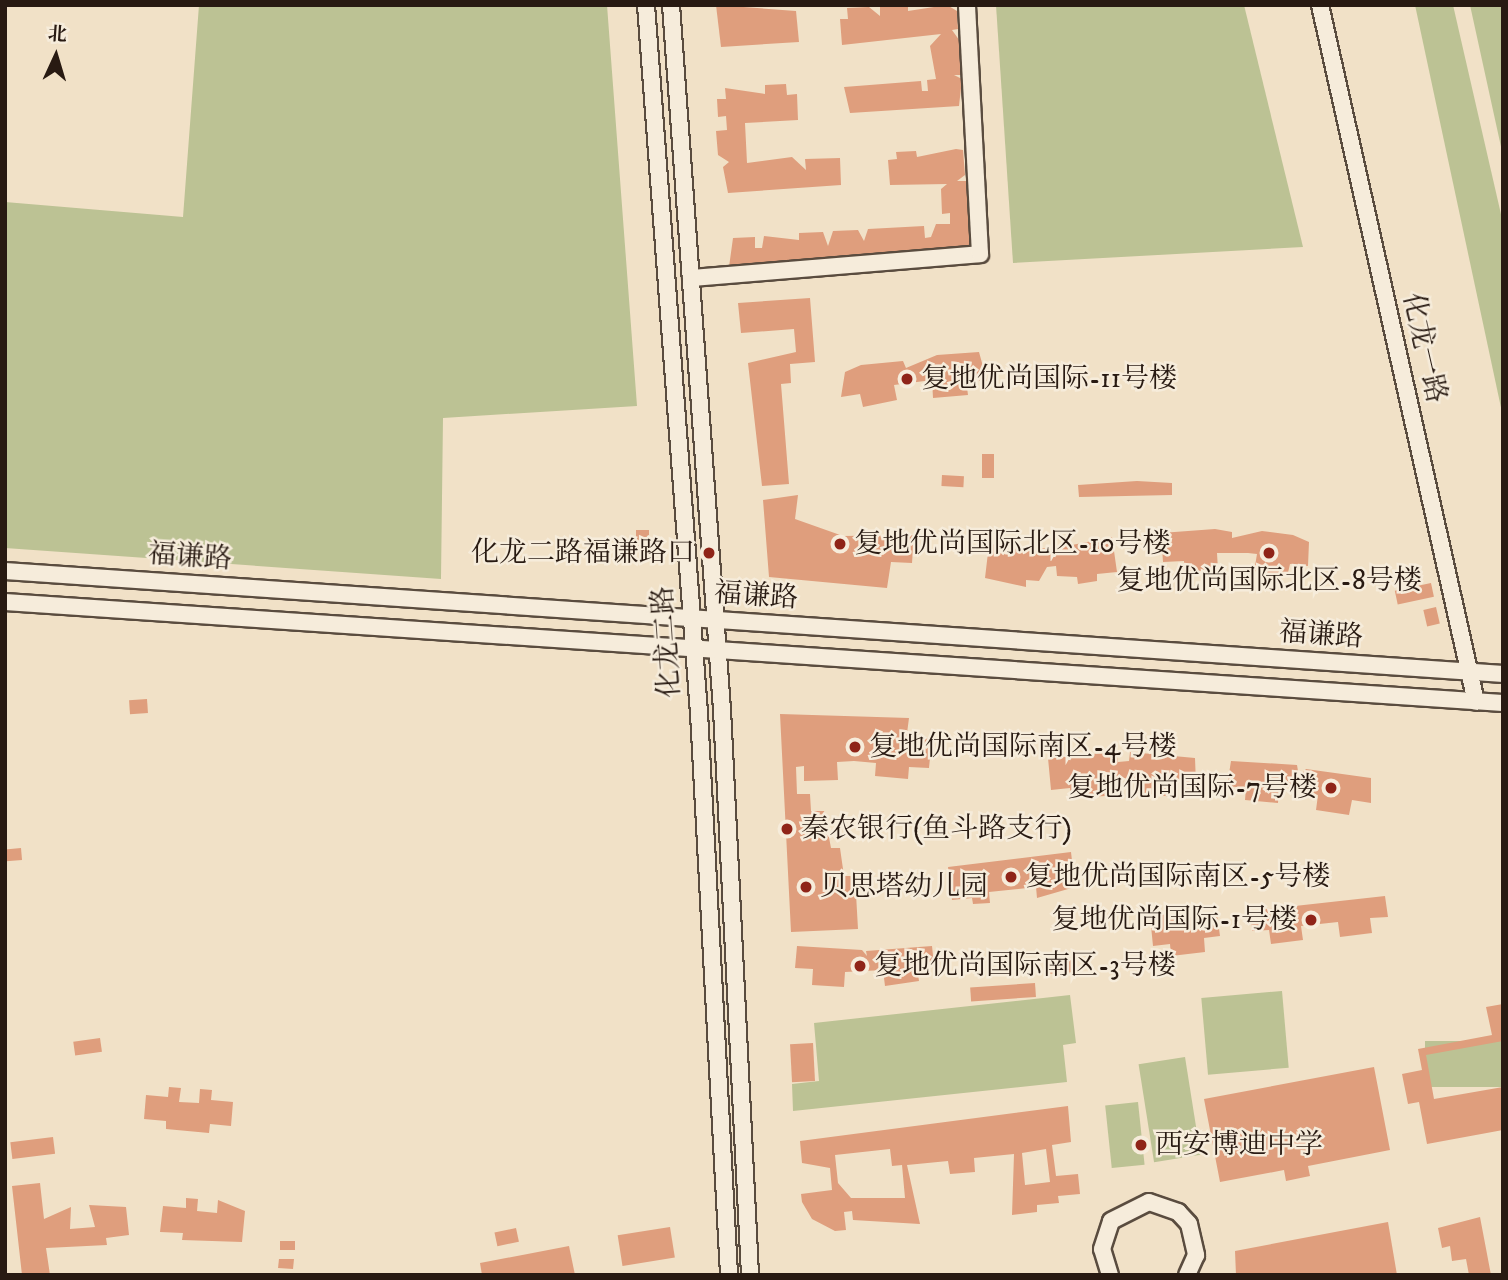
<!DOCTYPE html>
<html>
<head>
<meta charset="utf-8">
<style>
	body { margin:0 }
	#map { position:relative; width:1508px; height:1280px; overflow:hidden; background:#f1e1c7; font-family:"IM FELL DW Pica","Noto Serif SC",serif }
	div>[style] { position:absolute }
	.green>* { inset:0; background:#bcc294; transform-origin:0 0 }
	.building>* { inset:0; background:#df9e7d; transform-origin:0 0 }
	.roads { filter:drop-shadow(2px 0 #5a4c3f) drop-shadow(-2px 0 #5a4c3f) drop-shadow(0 2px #5a4c3f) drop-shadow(0 -2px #5a4c3f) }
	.minor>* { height:16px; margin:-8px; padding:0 8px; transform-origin:8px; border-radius:8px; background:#f6ecdb }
	.dots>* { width:19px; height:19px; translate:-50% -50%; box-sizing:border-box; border:4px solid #f6ecdb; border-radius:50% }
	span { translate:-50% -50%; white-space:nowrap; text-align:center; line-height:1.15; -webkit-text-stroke:5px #f6ecdb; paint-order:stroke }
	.street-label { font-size:28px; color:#281a12 }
	.poi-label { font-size:28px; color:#281a12 }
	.left { translate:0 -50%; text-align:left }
	.right { translate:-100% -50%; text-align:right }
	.frame { position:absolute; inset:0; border:7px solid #281a12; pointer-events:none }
	.north { position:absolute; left:21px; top:21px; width:70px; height:70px; -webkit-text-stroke:5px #f6ecdb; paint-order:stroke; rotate:4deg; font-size:19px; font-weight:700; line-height:28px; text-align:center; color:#281a12 }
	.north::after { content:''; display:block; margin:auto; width:24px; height:32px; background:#281a12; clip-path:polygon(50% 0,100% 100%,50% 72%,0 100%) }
</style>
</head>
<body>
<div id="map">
	<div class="green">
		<i style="clip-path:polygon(199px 5px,607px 5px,637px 406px,443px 418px,441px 579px,5px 548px,5px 202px,183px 217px)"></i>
		<i style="clip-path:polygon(996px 5px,1244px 5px,1303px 247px,1013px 263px)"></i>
		<i style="clip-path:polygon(1415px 5px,1453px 5px,1503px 223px,1503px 417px)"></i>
		<i style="clip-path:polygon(1470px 5px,1503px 5px,1503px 156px)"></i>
		<i style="left:1282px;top:991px;width:77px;height:81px;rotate:85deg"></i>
		<i style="clip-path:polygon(1070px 995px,1076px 1043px,1063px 1045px,1067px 1082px,793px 1111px,792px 1084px,819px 1081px,814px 1023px)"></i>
		<i style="left:1503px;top:1041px;width:46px;height:78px;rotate:90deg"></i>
		<i style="left:1185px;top:1057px;width:99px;height:47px;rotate:81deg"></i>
		<i style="left:1138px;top:1102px;width:63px;height:33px;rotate:84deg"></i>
	</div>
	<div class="building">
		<i style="clip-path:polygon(716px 5px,796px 11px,799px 42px,721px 47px)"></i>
		<i style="clip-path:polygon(908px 5px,908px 11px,947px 5px,957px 11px,958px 29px,952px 30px,962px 44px,963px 75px,954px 75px,962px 79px,959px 106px,850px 113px,844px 87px,921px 81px,922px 91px,928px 91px,927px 80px,936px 79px,930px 46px,941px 34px,842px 45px,840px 19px,848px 19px,847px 8px,869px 7px,880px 16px,880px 6px)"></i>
		<i style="clip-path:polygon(786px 84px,787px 95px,797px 94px,798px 120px,745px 123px,747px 163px,792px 157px,806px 170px,805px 159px,840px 158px,841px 185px,728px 193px,723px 167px,729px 162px,718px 155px,716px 131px,727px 130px,726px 116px,718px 117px,717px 99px,726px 99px,725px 88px,765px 94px,765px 85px)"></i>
		<i style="clip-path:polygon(956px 149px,963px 150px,965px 175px,957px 181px,968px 181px,973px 249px,729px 267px,733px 238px,755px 237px,755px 248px,762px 248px,764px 236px,799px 240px,799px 233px,823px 232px,828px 246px,833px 231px,858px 230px,864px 241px,868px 229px,924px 226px,925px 238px,931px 237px,936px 224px,950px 224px,950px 213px,942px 214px,941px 189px,947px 184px,890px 185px,888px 160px,897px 159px,896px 152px,916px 151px,917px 157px)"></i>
		<i style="clip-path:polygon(810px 298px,815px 362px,790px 364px,791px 383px,781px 384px,789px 484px,762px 486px,748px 363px,796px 352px,794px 329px,741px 333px,738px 303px)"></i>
		<i style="clip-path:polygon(979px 352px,987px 381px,966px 380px,968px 395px,933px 398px,932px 380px,894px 385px,897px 400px,863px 407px,860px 394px,841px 397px,845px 372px,861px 365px,903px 361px,906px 368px,937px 355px)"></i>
		<i style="left:982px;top:454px;width:12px;height:24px"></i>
		<i style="left:942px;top:475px;width:22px;height:11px;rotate:3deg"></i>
		<i style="clip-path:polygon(1137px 481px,1172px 483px,1172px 495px,1079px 497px,1078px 485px)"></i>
		<i style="clip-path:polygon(798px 495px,795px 519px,843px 536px,914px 535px,912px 563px,891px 562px,887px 588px,769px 577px,763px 500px)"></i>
		<i style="clip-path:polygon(1215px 529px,1232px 532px,1232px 538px,1262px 531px,1293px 535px,1309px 542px,1308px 566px,1290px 564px,1287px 577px,1254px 572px,1257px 554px,1248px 553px,1217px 553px,1218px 570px,1184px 572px,1184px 561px,1163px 562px,1161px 533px)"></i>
		<i style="left:636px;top:530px;width:13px;height:17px"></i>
		<i style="clip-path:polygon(1112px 537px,1117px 572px,1097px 574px,1097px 581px,1078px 584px,1077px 577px,1057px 576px,1056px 566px,1047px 567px,1039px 581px,1026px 580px,1026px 587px,985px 578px,989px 544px,1052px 549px)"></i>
		<i style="left:1431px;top:583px;width:14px;height:37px;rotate:78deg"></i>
		<i style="left:1436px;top:607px;width:17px;height:13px;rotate:77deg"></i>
		<i style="left:147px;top:699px;width:14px;height:18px;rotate:86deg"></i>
		<i style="clip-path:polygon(780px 714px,909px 718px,906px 741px,932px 738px,929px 768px,909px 767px,908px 779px,875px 776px,876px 763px,854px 761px,837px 762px,838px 780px,804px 781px,804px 766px,796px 767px,797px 794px,810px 794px,811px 811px,824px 811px,831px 848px,840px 848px,844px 876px,855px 876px,858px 929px,791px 932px)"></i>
		<i style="clip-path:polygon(1117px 752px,1118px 762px,1129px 761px,1130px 752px,1195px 758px,1196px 784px,1177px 782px,1176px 797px,1143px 794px,1143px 780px,1122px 778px,1104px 782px,1105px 796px,1071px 798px,1070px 788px,1051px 790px,1048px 758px)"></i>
		<i style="clip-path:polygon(1231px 761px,1297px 765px,1299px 777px,1306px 769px,1371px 778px,1371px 803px,1352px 800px,1349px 815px,1316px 810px,1318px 795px,1289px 786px,1279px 786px,1278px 803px,1245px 800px,1246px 788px,1227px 786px)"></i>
		<i style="left:21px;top:848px;width:12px;height:16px;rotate:85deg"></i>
		<i style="clip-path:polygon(1071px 852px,1075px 887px,1037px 898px,1036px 887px,989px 892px,990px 903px,973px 904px,972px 898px,952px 900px,948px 867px)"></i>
		<i style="clip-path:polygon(1385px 896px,1388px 917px,1370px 918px,1372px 933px,1340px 937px,1338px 922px,1301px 926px,1303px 940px,1271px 944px,1269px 930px,1252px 931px,1250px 911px)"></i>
		<i style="clip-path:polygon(1166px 914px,1167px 920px,1217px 914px,1220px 936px,1204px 938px,1205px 952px,1171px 956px,1170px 944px,1153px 946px,1150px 916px)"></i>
		<i style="clip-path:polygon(797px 946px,862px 950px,867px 956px,866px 951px,932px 946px,934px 965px,917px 967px,919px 981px,885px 986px,883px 970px,845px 972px,844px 987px,812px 985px,813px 969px,795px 968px)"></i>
		<i style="left:1074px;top:959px;width:13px;height:28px;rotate:86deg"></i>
		<i style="left:1035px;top:983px;width:14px;height:65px;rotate:86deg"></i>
		<i style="clip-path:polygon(1503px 1004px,1503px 1041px,1426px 1055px,1434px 1099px,1503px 1087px,1503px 1130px,1427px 1144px,1419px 1102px,1408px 1104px,1402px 1074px,1422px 1070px,1418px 1049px,1492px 1035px,1486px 1007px)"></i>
		<i style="left:100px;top:1038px;width:14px;height:27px;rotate:82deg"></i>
		<i style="left:813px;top:1043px;width:38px;height:23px;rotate:87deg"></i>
		<i style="clip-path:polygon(1374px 1067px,1390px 1150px,1308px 1166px,1310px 1176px,1286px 1181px,1284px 1170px,1220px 1182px,1204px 1099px)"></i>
		<i style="clip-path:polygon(169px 1087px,181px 1088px,179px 1102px,199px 1103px,200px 1089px,212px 1090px,211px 1100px,233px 1102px,231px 1126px,210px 1124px,209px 1133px,166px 1129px,166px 1121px,144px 1119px,146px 1095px,168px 1097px)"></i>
		<i style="clip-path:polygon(evenodd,1068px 1106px,1071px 1142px,1052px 1145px,1056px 1176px,1078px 1174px,1080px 1194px,1058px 1196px,1059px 1203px,1037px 1205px,1037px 1212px,1012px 1215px,1014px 1154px,974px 1158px,975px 1172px,950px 1174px,948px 1161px,907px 1165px,920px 1224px,853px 1220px,852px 1211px,844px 1212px,846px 1230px,835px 1231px,812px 1219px,802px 1202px,801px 1194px,832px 1190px,830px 1168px,802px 1163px,800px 1141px,1068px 1106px,890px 1149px,892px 1166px,902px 1165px,905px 1198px,851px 1198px,838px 1183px,835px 1155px,890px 1149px,1068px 1106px,1046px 1149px,1050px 1182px,1025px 1185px,1022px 1153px,1046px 1149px)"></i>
		<i style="left:53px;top:1137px;width:17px;height:43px;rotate:83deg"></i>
		<i style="clip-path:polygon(40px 1183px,44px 1219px,71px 1207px,70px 1229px,95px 1227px,89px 1205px,126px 1207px,129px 1235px,106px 1238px,107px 1245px,46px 1248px,50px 1275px,22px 1275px,12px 1186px)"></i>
		<i style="clip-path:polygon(186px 1198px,198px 1199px,197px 1211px,217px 1213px,218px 1200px,245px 1211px,242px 1242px,182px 1240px,183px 1233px,160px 1232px,163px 1206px,186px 1208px)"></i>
		<i style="clip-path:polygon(1480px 1217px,1491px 1275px,1469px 1275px,1466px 1259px,1452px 1261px,1450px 1246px,1442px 1248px,1438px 1228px)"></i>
		<i style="clip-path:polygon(1388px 1222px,1397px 1275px,1236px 1275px,1235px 1251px)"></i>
		<i style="left:670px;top:1227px;width:31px;height:53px;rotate:81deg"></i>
		<i style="left:516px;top:1228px;width:14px;height:22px;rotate:78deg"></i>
		<i style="left:295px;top:1241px;width:9px;height:15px;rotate:90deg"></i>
		<i style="clip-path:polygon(569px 1246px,575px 1275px,482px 1275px,480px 1263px)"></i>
		<i style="clip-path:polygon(279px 1259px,294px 1259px,293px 1269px,278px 1268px)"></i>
	</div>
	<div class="roads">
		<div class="minor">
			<i style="left:646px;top:5px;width:710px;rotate:85.72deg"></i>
			<i style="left:699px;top:713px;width:563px;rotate:86.94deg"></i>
			<i style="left:671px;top:5px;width:707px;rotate:85.86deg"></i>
			<i style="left:722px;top:710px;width:566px;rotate:87.16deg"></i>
			<i style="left:1320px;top:5px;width:714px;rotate:77.38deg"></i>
			<i style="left:691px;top:278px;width:290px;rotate:-4.7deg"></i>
			<i style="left:980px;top:254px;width:249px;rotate:-93deg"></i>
			<i style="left:5px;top:571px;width:1502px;rotate:3.93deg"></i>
			<i style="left:5px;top:602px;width:1501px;rotate:3.86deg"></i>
			<i style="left:1110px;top:1275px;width:27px;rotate:-107deg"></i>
			<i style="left:1102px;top:1249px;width:29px;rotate:-72deg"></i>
			<i style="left:1111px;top:1221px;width:42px;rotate:-26.6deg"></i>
			<i style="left:1149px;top:1202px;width:31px;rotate:19deg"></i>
			<i style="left:1178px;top:1212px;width:16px;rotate:47deg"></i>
			<i style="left:1189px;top:1224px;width:32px;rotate:77deg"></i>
			<i style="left:1196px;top:1255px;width:22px;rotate:114deg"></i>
		</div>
	</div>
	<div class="dots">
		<i style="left:907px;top:379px;background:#8f2418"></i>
		<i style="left:840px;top:544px;background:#8f2418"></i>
		<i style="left:709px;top:553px;background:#8f2418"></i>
		<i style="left:1269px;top:553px;background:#8f2418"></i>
		<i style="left:855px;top:747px;background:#8f2418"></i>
		<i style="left:1331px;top:788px;background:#8f2418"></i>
		<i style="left:787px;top:829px;background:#8f2418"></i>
		<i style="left:1011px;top:877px;background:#8f2418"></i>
		<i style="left:806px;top:887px;background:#8f2418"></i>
		<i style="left:1311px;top:920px;background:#8f2418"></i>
		<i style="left:860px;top:966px;background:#8f2418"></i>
		<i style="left:1141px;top:1145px;background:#8f2418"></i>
	</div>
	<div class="street-label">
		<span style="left:1424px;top:348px;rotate:77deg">化龙一路</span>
		<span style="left:190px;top:557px;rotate:4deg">福谦路</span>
		<span style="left:756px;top:596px;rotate:4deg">福谦路</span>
		<span style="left:1321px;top:635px;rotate:4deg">福谦路</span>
		<span style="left:667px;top:642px;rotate:-94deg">化龙二路</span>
	</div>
	<div class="poi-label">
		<span class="left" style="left:921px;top:379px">复地优尚国际-11号楼</span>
		<span class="left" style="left:854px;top:544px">复地优尚国际北区-10号楼</span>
		<span class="right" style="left:695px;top:553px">化龙二路福谦路口</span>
		<span style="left:1269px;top:581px">复地优尚国际北区-8号楼</span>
		<span class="left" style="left:869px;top:747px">复地优尚国际南区-4号楼</span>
		<span class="right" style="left:1317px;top:788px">复地优尚国际-7号楼</span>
		<span class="left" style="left:801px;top:829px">秦农银行(鱼斗路支行)</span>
		<span class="left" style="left:1025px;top:877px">复地优尚国际南区-5号楼</span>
		<span class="left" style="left:820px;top:887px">贝思塔幼儿园</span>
		<span class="right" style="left:1297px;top:920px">复地优尚国际-1号楼</span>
		<span class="left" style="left:874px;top:966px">复地优尚国际南区-3号楼</span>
		<span class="left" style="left:1155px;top:1145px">西安博迪中学</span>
	</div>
	<div class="frame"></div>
	<div class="north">北</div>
</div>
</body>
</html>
